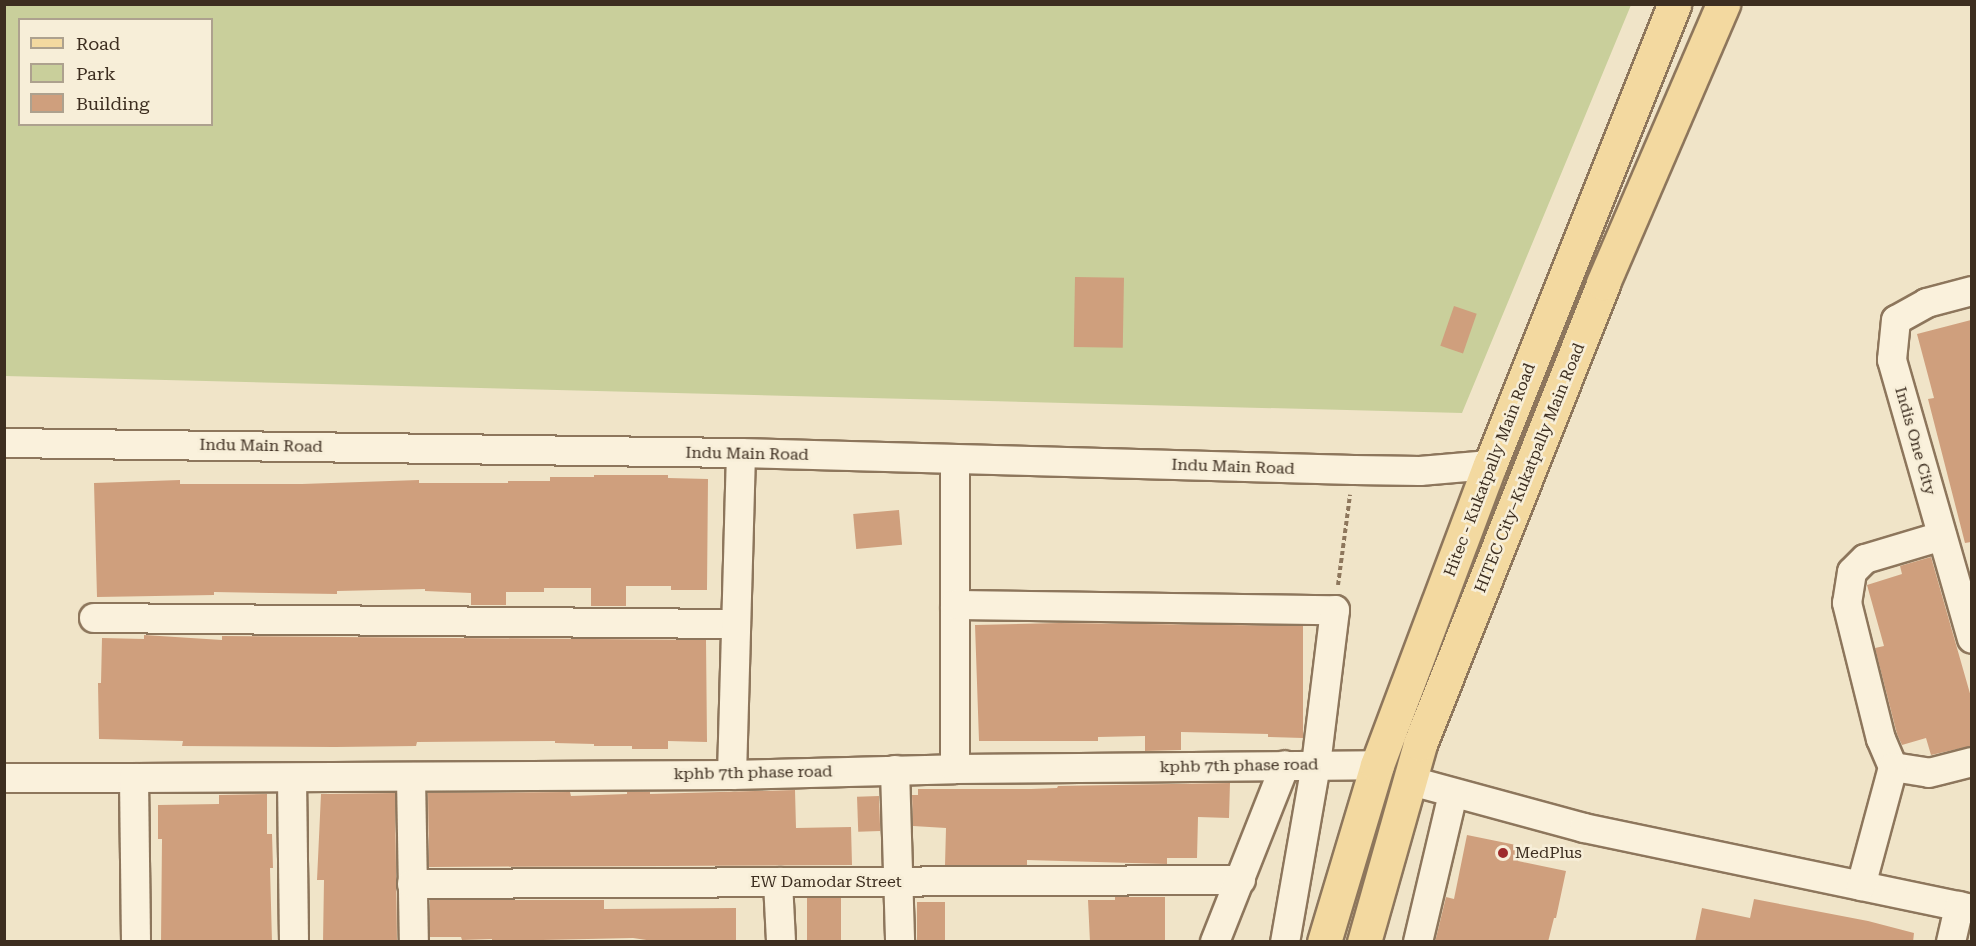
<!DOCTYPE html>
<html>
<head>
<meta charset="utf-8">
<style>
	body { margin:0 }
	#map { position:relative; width:1976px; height:946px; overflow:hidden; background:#f0e4c8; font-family:"Roboto Serif",serif }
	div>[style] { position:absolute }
	.green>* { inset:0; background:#c9cf9b }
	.building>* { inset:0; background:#cf9f7d; transform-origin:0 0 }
	.path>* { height:4px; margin-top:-2px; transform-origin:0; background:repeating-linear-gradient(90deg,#8d765c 0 4.5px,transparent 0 7.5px) }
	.roads { filter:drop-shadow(2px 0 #8d765c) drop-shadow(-2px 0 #8d765c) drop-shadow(0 2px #8d765c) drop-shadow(0 -2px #8d765c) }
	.minor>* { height:28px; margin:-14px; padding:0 14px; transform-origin:14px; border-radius:14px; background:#faf1dc }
	.major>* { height:33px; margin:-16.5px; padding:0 16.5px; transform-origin:16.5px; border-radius:16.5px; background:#f3d9a0 }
	.dots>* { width:16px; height:16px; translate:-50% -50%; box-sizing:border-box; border:3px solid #f7eed8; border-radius:50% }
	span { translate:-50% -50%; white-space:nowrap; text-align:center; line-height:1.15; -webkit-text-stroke:5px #f7eed8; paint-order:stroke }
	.street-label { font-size:16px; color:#3d2e20 }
	.poi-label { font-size:16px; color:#3d2e20 }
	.left { translate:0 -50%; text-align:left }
	.frame { position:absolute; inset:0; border:6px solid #3d2e20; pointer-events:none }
	.legend { position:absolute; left:18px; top:18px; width:195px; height:108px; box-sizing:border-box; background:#f7eed8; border:2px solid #ada18e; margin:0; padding:8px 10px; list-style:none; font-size:18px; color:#3d2e20 }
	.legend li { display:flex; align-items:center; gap:12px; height:30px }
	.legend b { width:30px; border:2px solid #ada18e }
</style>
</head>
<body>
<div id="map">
	<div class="green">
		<i style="clip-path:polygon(evenodd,5px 5px,1631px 5px,1462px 413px,5px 376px,5px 5px,20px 20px,212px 20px,212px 124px,20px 124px,20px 20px)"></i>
	</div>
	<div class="building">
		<i style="left:1075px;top:277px;width:49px;height:70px;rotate:1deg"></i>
		<i style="left:1454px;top:306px;width:24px;height:42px;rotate:19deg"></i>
		<i style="clip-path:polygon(1971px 320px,1971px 542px,1965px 543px,1928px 399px,1934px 398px,1917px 334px)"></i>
		<i style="clip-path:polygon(594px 475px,668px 475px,668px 478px,708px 479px,707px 590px,671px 590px,671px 586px,626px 586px,626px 606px,591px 606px,591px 588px,544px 588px,544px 592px,506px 592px,506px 605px,471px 605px,471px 593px,425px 591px,425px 589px,337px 591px,337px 594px,214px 592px,214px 595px,97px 597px,94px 483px,180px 480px,180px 484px,302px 484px,419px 480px,419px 483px,508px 483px,508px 481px,550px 481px,550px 477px,594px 477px)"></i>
		<i style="left:899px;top:510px;width:35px;height:46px;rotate:85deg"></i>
		<i style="clip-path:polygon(1931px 557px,1971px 697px,1971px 746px,1931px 755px,1926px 738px,1902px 745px,1897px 734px,1875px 648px,1884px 646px,1867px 585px,1902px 574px,1900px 566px)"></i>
		<i style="clip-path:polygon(1059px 623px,1303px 626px,1303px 738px,1268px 737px,1268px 734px,1181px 732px,1181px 750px,1145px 751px,1145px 736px,1098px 737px,1098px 741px,979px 741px,975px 625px)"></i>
		<i style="clip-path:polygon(144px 635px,222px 640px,222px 636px,706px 640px,707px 742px,668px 741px,668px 749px,632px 749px,632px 746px,594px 746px,594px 744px,555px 743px,555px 741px,417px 742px,416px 746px,335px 747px,182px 746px,183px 741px,99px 739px,98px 683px,101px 683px,102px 638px,144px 639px)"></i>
		<i style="clip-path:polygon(1230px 783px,1229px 818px,1198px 817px,1197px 858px,1167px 858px,1167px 864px,1027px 860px,1027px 865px,945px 865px,946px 828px,913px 826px,912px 795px,918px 795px,918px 789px,1031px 789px,1057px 788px,1058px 786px)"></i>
		<i style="clip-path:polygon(795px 790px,796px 828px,851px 827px,852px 865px,429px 867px,428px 793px,570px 792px,571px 796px,627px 794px,627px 792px,650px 792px,650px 794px)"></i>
		<i style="clip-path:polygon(395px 793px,397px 942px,323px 942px,324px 880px,317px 880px,321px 794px)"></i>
		<i style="clip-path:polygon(267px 794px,267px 834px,272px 834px,273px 868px,270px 868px,272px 942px,161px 942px,162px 839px,158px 839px,158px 805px,219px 804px,219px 795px)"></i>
		<i style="left:879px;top:796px;width:35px;height:22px;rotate:88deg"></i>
		<i style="clip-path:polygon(1467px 835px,1521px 846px,1518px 861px,1566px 871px,1556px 918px,1554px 918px,1548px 942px,1435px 942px,1446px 897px,1454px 899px)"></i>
		<i style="clip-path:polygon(1115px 897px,1165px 897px,1165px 942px,1090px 942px,1088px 900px,1115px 900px)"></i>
		<i style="left:841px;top:898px;width:44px;height:34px;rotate:90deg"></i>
		<i style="clip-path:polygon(1754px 899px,1868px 921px,1914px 933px,1913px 942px,1695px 942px,1702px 908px,1750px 918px)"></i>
		<i style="clip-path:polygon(430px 900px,604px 900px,604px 909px,736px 908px,736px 942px,660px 942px,633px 938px,492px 941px,492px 939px,462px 940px,461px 937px,430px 937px)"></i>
		<i style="left:917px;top:902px;width:28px;height:39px"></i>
	</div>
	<div class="path">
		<i style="left:1338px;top:585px;width:91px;rotate:-82.4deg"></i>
	</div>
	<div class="roads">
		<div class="minor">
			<i style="left:1972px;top:291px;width:47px;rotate:165.1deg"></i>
			<i style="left:1927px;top:303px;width:35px;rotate:151deg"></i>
			<i style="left:1896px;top:320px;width:40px;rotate:95.7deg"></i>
			<i style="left:1892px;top:360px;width:290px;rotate:74deg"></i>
			<i style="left:4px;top:443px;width:737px;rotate:0.78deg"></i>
			<i style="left:741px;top:453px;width:613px;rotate:1.59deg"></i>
			<i style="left:1354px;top:470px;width:66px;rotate:0.9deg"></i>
			<i style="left:1420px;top:471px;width:70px;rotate:-4.9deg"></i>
			<i style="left:955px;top:460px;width:145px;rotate:90deg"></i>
			<i style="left:1942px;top:536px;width:80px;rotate:163.4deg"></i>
			<i style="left:1865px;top:559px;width:18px;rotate:135deg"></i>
			<i style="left:1852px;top:572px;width:31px;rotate:99deg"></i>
			<i style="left:1847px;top:603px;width:140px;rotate:76deg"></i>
			<i style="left:1881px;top:739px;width:30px;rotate:67deg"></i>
			<i style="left:1893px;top:767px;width:36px;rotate:9deg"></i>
			<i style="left:1929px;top:773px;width:44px;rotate:-14.3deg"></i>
			<i style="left:94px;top:618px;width:641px;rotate:0.54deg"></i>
			<i style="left:955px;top:769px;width:164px;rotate:-90deg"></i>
			<i style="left:955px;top:605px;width:380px;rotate:0.8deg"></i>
			<i style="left:1335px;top:610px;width:156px;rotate:97deg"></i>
			<i style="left:1316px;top:765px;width:180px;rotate:99.9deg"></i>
			<i style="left:895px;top:770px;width:172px;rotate:88.3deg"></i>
			<i style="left:732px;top:775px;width:322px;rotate:-88.4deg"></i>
			<i style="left:411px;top:777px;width:165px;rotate:89deg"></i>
			<i style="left:4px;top:778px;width:130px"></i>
			<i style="left:292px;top:778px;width:164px;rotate:89.3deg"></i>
			<i style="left:1411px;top:781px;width:179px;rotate:15.2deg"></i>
			<i style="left:1584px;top:828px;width:396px;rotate:11.8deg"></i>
			<i style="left:778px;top:882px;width:60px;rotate:87.1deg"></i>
			<i style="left:412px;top:884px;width:829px;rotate:-0.28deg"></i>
			<i style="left:1861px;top:886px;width:123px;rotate:-74.9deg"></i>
			<i style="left:136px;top:942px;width:164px;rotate:-90.7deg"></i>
			<i style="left:134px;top:778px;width:598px;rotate:-0.29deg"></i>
			<i style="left:732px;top:775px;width:223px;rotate:-1.5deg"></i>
			<i style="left:955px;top:769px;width:422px;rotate:-0.5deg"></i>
			<i style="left:1215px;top:942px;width:190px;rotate:-68.4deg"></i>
			<i style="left:1418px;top:942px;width:152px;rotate:-76.7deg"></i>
			<i style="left:1951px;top:942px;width:37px;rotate:-77deg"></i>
		</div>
		<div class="major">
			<i style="left:1324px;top:942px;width:185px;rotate:-73.3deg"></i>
			<i style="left:1377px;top:765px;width:321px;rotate:-69.4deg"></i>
			<i style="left:1490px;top:465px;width:496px;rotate:-68.2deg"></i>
			<i style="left:1364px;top:942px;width:206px;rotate:-74.2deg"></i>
			<i style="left:1420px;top:744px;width:496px;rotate:-68.3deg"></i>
			<i style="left:1603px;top:283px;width:304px;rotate:-66.7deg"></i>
		</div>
	</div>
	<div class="dots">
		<i style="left:1503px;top:853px;background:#9e2a2b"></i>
	</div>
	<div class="street-label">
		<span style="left:1915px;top:441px;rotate:74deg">Indis One City</span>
		<span style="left:261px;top:446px;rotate:1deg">Indu Main Road</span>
		<span style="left:747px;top:454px;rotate:1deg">Indu Main Road</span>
		<span style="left:1233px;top:467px;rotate:2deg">Indu Main Road</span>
		<span style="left:1530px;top:468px;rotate:-68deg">HITEC City–Kukatpally Main Road</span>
		<span style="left:1490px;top:470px;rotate:-69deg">Hitec - Kukatpally Main Road</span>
		<span style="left:1239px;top:766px;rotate:-1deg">kphb 7th phase road</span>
		<span style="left:753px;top:773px;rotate:-1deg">kphb 7th phase road</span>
		<span style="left:826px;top:882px">EW Damodar Street</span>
	</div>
	<div class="poi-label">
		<span class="left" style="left:1515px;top:853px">MedPlus</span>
	</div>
	<div class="frame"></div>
	<ul class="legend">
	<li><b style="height:8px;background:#f3d9a0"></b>Road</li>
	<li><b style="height:16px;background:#c9cf9b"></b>Park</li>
	<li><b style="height:16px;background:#cf9f7d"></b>Building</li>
	</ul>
</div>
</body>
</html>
